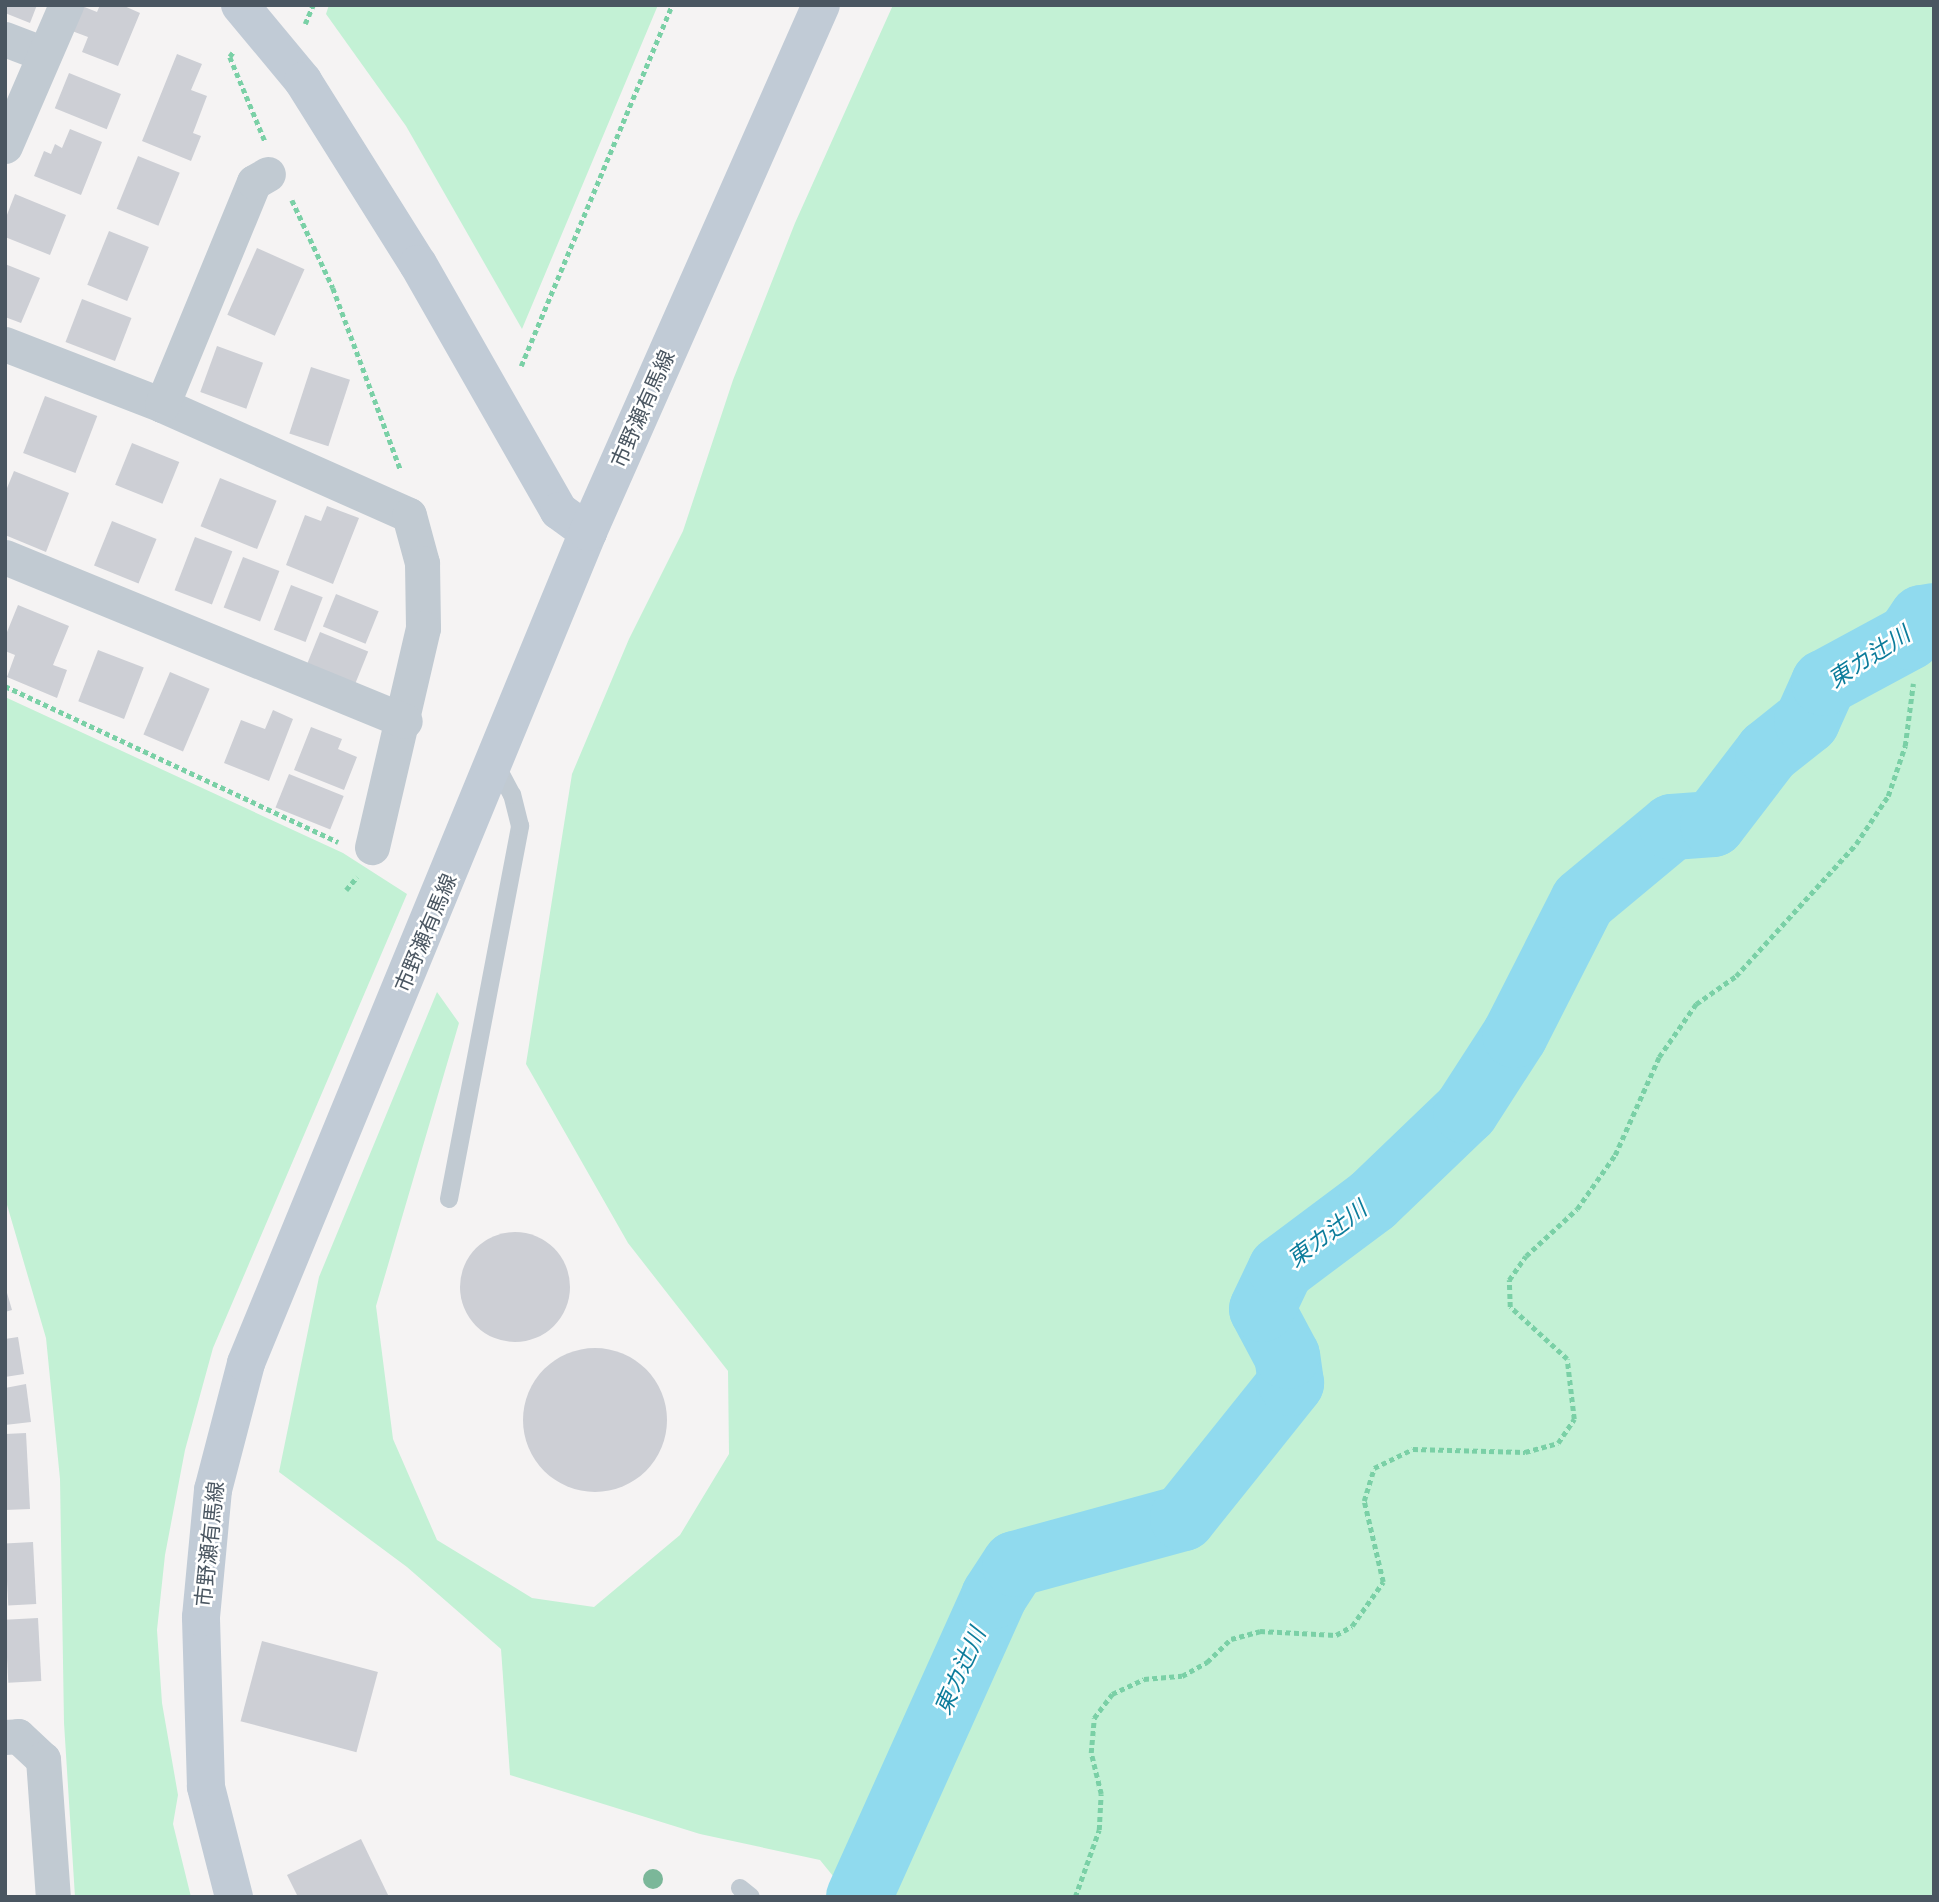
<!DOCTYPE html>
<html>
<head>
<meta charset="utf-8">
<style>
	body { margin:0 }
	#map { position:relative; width:1939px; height:1902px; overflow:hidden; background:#f5f3f3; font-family:Raleway,"Noto Sans JP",sans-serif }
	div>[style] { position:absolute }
	.green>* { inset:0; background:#c3f1d5 }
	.river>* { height:66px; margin:-33px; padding:0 33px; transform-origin:33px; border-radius:33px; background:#90daee }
	.building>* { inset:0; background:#cdcfd5; transform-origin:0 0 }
	.round { border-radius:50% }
	.path>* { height:4.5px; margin-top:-2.25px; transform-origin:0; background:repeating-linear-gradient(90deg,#7ad0a6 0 5px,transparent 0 8.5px) }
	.lane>* { height:18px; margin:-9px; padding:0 9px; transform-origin:9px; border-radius:9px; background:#c1cad2 }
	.street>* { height:35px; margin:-17.5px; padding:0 17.5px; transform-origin:17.5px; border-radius:17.5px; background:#c1cad2 }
	.secondary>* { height:38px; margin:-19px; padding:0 19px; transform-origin:19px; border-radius:19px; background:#c1cbd6 }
	.trees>* { width:20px; height:20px; margin:-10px; border-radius:50%; background:#7bb799 }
	span { translate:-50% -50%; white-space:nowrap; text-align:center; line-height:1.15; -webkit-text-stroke:5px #fff; paint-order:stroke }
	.street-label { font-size:21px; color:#4a5661 }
	.water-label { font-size:23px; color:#0c7c9b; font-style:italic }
	.frame { position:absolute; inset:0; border:7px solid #4a5661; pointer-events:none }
</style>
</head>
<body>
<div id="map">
	<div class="green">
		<i style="clip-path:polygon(329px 5px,658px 5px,522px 329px,406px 126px,326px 14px)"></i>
		<i style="clip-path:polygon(893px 5px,1934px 5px,1934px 1897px,850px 1897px,820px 1860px,700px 1834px,510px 1775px,501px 1649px,407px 1567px,279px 1472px,319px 1277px,437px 992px,459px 1023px,376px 1306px,393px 1439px,437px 1540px,532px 1598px,594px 1607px,680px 1535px,729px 1454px,728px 1371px,628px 1243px,526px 1064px,572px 774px,629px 639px,683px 531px,733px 380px,795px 223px)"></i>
		<i style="clip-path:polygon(5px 697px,343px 853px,407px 894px,213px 1348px,185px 1450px,165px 1555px,157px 1630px,162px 1703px,178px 1795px,173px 1824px,191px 1897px,75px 1897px,64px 1723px,60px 1479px,46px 1338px,5px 1198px)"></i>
	</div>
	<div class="river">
		<i style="left:859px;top:1897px;width:330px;rotate:-65.8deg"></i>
		<i style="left:994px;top:1596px;width:38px;rotate:-57deg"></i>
		<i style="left:1015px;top:1564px;width:174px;rotate:-15.3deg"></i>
		<i style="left:1183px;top:1518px;width:173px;rotate:-51.3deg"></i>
		<i style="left:1291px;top:1383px;width:27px;rotate:-98deg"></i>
		<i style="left:1287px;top:1356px;width:53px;rotate:-118deg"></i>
		<i style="left:1262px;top:1309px;width:44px;rotate:-64.6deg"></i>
		<i style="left:1281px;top:1269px;width:114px;rotate:-36.8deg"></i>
		<i style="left:1372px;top:1201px;width:130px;rotate:-43.8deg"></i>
		<i style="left:1466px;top:1111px;width:90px;rotate:-57.2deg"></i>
		<i style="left:1515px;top:1035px;width:150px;rotate:-63.1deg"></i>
		<i style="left:1583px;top:901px;width:116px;rotate:-39.7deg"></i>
		<i style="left:1672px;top:827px;width:41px;rotate:-4.2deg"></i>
		<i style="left:1713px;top:824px;width:91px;rotate:-52.6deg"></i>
		<i style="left:1768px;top:752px;width:50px;rotate:-38.5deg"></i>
		<i style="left:1807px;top:721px;width:42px;rotate:-65.9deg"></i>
		<i style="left:1824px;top:683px;width:97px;rotate:-28.4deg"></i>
		<i style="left:1909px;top:637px;width:23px;rotate:-56deg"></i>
		<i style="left:1922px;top:618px;width:12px;rotate:-9deg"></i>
	</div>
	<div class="building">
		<i style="clip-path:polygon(5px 5px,37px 5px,30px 23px,5px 13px)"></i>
		<i style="clip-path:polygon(100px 5px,122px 5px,140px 13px,118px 66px,82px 52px,88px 37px,72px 31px,82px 6px,97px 12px)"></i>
		<i style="clip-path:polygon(177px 54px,202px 64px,191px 90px,207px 96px,193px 133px,201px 136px,191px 161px,142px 141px)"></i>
		<i style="left:69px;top:73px;width:56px;height:38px;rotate:22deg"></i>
		<i style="clip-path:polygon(70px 129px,102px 142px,81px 195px,34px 176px,44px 151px,51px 154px,55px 144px,62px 148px)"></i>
		<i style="left:138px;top:156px;width:45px;height:57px;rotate:22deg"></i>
		<i style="clip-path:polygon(15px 194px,66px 215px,50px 255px,5px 237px,5px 220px)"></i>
		<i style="left:109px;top:231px;width:43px;height:58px;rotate:22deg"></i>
		<i style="left:257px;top:248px;width:52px;height:73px;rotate:24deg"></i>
		<i style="clip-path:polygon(5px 264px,40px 278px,21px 323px,5px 317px)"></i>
		<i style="left:82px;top:299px;width:53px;height:46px;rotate:21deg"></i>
		<i style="left:217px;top:346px;width:49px;height:49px;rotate:20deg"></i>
		<i style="left:311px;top:367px;width:41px;height:70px;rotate:18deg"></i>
		<i style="left:45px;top:396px;width:56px;height:61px;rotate:21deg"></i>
		<i style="left:132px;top:443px;width:51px;height:45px;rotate:22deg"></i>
		<i style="clip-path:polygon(14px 471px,69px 493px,46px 552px,5px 535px,5px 493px)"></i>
		<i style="left:220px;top:478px;width:61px;height:52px;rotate:22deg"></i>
		<i style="clip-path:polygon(327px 506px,359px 518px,333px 584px,286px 565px,305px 515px,321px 521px)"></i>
		<i style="left:112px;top:521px;width:48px;height:48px;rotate:22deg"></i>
		<i style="left:195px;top:537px;width:40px;height:57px;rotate:21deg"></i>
		<i style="left:243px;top:557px;width:39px;height:54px;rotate:21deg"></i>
		<i style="left:291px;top:585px;width:34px;height:48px;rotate:21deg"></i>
		<i style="left:336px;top:594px;width:46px;height:35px;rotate:22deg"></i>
		<i style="clip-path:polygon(18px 605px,69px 626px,53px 665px,67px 670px,57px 698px,7px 677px,15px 655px,5px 651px,5px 637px)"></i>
		<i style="left:320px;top:632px;width:52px;height:35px;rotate:22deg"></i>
		<i style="left:98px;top:650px;width:49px;height:55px;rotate:21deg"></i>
		<i style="left:170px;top:672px;width:43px;height:68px;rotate:23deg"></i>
		<i style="clip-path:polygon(273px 710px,293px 719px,269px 781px,224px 763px,241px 720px,265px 729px)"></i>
		<i style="clip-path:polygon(311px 727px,342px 739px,338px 749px,357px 757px,344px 790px,294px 770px)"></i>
		<i style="left:289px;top:774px;width:59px;height:36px;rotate:22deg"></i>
		<i class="round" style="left:460px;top:1232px;width:110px;height:110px"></i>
		<i style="clip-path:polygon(5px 1286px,12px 1310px,5px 1312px)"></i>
		<i style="clip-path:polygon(18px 1337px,24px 1374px,5px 1377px,5px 1339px)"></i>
		<i class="round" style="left:523px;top:1348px;width:144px;height:144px"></i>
		<i style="clip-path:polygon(26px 1384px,31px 1422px,5px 1425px,5px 1388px)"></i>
		<i style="clip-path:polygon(26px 1433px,30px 1509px,5px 1510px,5px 1434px)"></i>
		<i style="left:33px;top:1542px;width:62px;height:28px;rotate:87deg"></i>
		<i style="left:38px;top:1618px;width:63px;height:33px;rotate:87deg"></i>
		<i style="left:262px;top:1641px;width:120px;height:83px;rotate:15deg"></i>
		<i style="clip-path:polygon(361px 1839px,389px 1897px,298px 1897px,287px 1875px)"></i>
	</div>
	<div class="path">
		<i style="left:305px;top:24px;width:21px;rotate:-67deg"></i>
		<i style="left:233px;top:53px;width:5px;rotate:127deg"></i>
		<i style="left:230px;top:57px;width:91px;rotate:67.4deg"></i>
		<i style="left:292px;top:200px;width:97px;rotate:65deg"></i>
		<i style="left:333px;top:288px;width:195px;rotate:69.6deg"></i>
		<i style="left:521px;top:366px;width:391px;rotate:-67.3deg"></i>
		<i style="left:5px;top:686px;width:368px;rotate:25.1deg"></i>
		<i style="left:346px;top:890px;width:17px;rotate:-50deg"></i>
		<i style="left:1075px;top:1897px;width:71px;rotate:-70.3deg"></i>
		<i style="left:1099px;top:1830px;width:36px;rotate:-87deg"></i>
		<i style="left:1101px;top:1794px;width:42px;rotate:-103.7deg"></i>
		<i style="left:1091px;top:1753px;width:35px;rotate:-85deg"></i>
		<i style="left:1094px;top:1718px;width:30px;rotate:-53deg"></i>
		<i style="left:1112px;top:1694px;width:35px;rotate:-25deg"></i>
		<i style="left:1144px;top:1679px;width:38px;rotate:-5deg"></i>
		<i style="left:1182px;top:1676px;width:29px;rotate:-29deg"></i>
		<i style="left:1207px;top:1662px;width:33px;rotate:-44deg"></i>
		<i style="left:1231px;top:1639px;width:30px;rotate:-15deg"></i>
		<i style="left:1260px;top:1631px;width:76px;rotate:3deg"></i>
		<i style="left:1336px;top:1635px;width:18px;rotate:-29deg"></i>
		<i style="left:1352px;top:1626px;width:54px;rotate:-54.8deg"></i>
		<i style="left:1383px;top:1582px;width:83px;rotate:-103.2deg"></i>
		<i style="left:1364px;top:1501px;width:34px;rotate:-73deg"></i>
		<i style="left:1374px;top:1468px;width:43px;rotate:-26deg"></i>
		<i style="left:1413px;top:1449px;width:112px;rotate:1.5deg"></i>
		<i style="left:1525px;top:1452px;width:34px;rotate:-15deg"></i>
		<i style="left:1558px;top:1443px;width:29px;rotate:-56deg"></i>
		<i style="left:1574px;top:1419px;width:60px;rotate:-96.7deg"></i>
		<i style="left:1567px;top:1359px;width:77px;rotate:-137.6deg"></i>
		<i style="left:1510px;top:1307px;width:27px;rotate:-92deg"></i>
		<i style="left:1509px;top:1280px;width:29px;rotate:-55deg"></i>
		<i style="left:1526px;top:1256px;width:69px;rotate:-42.7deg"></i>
		<i style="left:1577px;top:1209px;width:66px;rotate:-54.9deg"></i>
		<i style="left:1615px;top:1155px;width:107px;rotate:-65.8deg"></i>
		<i style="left:1659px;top:1057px;width:65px;rotate:-55.1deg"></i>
		<i style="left:1696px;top:1004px;width:49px;rotate:-35deg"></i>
		<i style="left:1736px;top:976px;width:178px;rotate:-47.7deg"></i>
		<i style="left:1856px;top:844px;width:58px;rotate:-56.3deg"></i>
		<i style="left:1888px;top:796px;width:53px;rotate:-71.2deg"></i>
		<i style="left:1905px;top:746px;width:63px;rotate:-82.6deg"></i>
	</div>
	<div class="lane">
		<i style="left:449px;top:1199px;width:380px;rotate:-79.2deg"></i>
		<i style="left:520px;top:826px;width:32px;rotate:-104deg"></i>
		<i style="left:512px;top:795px;width:36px;rotate:-118deg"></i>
		<i style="left:740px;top:1888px;width:14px;rotate:39deg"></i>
	</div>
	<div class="street">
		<i style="left:5px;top:39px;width:42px;rotate:21deg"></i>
		<i style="left:5px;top:146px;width:154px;rotate:-66.6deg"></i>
		<i style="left:5px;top:344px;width:168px;rotate:21.2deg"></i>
		<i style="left:162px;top:405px;width:270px;rotate:24deg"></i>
		<i style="left:409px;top:515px;width:50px;rotate:74.8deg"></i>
		<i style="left:422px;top:563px;width:65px;rotate:89.1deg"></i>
		<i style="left:423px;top:628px;width:225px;rotate:103.1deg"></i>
		<i style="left:162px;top:405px;width:241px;rotate:-67.6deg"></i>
		<i style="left:254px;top:182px;width:16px;rotate:-30deg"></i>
		<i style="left:5px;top:557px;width:432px;rotate:22.3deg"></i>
		<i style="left:5px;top:1737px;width:13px;rotate:-4deg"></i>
		<i style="left:18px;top:1736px;width:34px;rotate:43deg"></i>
		<i style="left:43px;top:1759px;width:138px;rotate:85.9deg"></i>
	</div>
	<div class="secondary">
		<i style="left:240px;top:5px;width:99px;rotate:50.3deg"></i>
		<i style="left:303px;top:81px;width:216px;rotate:57.9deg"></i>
		<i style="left:418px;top:264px;width:284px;rotate:60.3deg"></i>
		<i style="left:559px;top:511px;width:36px;rotate:36deg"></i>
		<i style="left:234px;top:1897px;width:114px;rotate:-104.3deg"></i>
		<i style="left:206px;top:1787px;width:170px;rotate:-91.7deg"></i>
		<i style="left:201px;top:1617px;width:128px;rotate:-84.6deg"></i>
		<i style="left:213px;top:1490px;width:131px;rotate:-75.4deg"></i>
		<i style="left:246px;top:1363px;width:899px;rotate:-67.63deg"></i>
		<i style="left:588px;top:532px;width:576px;rotate:-66.15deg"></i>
	</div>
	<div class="trees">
		<i style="left:653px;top:1879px"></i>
	</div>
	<div class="street-label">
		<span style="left:643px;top:409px;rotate:-66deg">市野瀬有馬線</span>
		<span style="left:426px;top:933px;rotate:-67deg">市野瀬有馬線</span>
		<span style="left:210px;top:1544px;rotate:-84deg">市野瀬有馬線</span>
	</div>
	<div class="water-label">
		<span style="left:1869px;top:657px;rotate:-33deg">東カ辻川</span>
		<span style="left:1327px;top:1234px;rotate:-37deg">東カ辻川</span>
		<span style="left:960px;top:1671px;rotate:-66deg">東カ辻川</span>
	</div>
	<div class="frame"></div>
</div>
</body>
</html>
